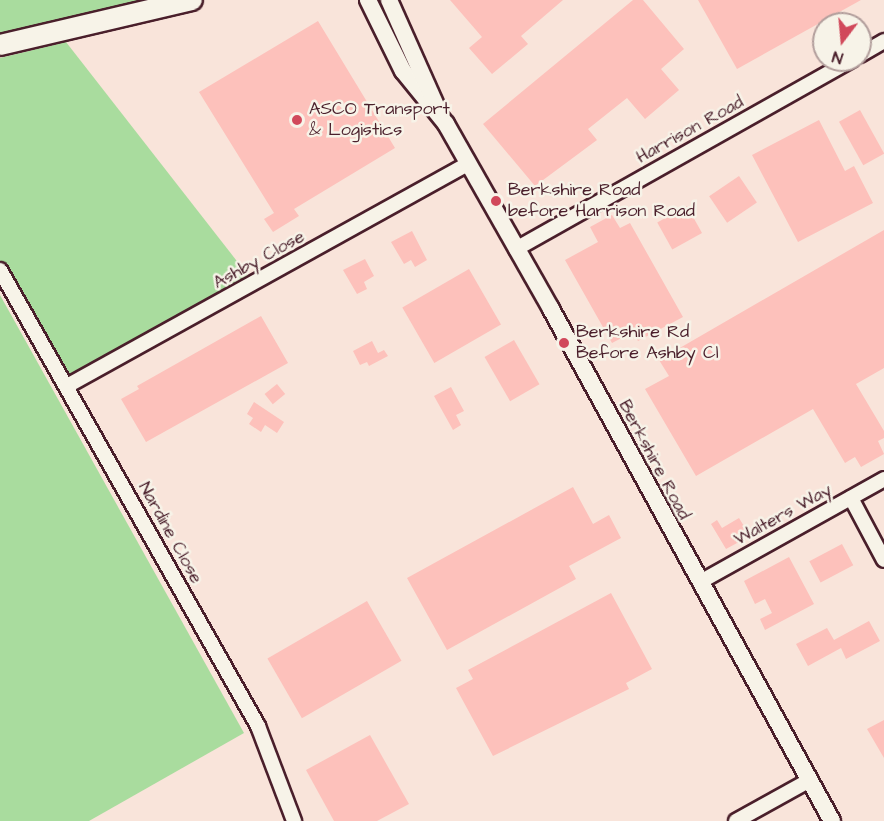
<!DOCTYPE html>
<html>
<head>
<meta charset="utf-8">
<style>
	body { margin:0 }
	#map { position:relative; width:884px; height:821px; overflow:hidden; background:#f9e4da; font-family:"Architects Daughter",sans-serif }
	div>[style] { position:absolute }
	.green>* { inset:0; background:#a9dc9e }
	.building>* { inset:0; background:#fdc1bb; transform-origin:0 0 }
	.roads { filter:drop-shadow(2px 0 #4a1f2b) drop-shadow(-2px 0 #4a1f2b) drop-shadow(0 2px #4a1f2b) drop-shadow(0 -2px #4a1f2b) }
	.minor>* { height:14px; margin:-7px; padding:0 7px; transform-origin:7px; border-radius:7px; background:#f7f3e8 }
	.major>* { height:16px; margin:-8px; padding:0 8px; transform-origin:8px; border-radius:8px; background:#f7f3e8 }
	.highway>* { height:20px; margin:-10px; padding:0 10px; transform-origin:10px; border-radius:10px; background:#f7f3e8 }
	.dots>* { width:16px; height:16px; translate:-50% -50%; box-sizing:border-box; border:3px solid #f7f3e8; border-radius:50% }
	span { translate:-50% -50%; white-space:nowrap; text-align:center; line-height:1.15; -webkit-text-stroke:5px #f7f3e8; paint-order:stroke }
	.poi-label { font-size:18px; color:#4a1f2b }
	.left { translate:0 -50%; text-align:left }
	.street-label { font-size:18px; color:#4a1f2b }
	.north { position:absolute; left:812px; top:12px; width:60px; height:60px; box-sizing:border-box; background:#f7f3e8; border:2px solid #b29e9c; border-radius:50%; rotate:196deg; font-size:16px; font-weight:700; line-height:24px; text-align:center; color:#4a1f2b }
	.north::after { content:''; display:block; margin:auto; width:21px; height:27px; background:#d1495b; clip-path:polygon(50% 0,100% 100%,50% 72%,0 100%) }
</style>
</head>
<body>
<div id="map">
	<div class="green">
		<i style="clip-path:polygon(0 0,157px 0,0 42px)"></i>
		<i style="clip-path:polygon(66px 42px,254px 283px,67px 386px,0 270px,0 58px)"></i>
		<i style="clip-path:polygon(0 295px,244px 733px,89px 821px,0 821px)"></i>
	</div>
	<div class="building">
		<i style="clip-path:polygon(450px 0,563px 0,521px 36px,528px 44px,492px 74px,469px 48px,482px 37px)"></i>
		<i style="clip-path:polygon(633px 0,643px 0,684px 49px,661px 69px,679px 90px,645px 119px,627px 98px,588px 129px,597px 140px,535px 186px,483px 124px)"></i>
		<i style="clip-path:polygon(698px 0,861px 0,737px 69px)"></i>
		<i style="clip-path:polygon(318px 21px,395px 148px,294px 209px,299px 216px,273px 232px,264px 219px,274px 213px,199px 92px)"></i>
		<i style="left:860px;top:110px;width:50px;height:24px;rotate:61deg"></i>
		<i style="clip-path:polygon(819px 120px,845px 171px,854px 166px,873px 203px,798px 242px,752px 155px)"></i>
		<i style="left:739px;top:176px;width:32px;height:36px;rotate:56deg"></i>
		<i style="left:687px;top:206px;width:31px;height:34px;rotate:61deg"></i>
		<i style="clip-path:polygon(612px 215px,620px 228px,630px 223px,683px 317px,638px 341px,633px 332px,612px 343px,565px 260px,598px 242px,590px 227px)"></i>
		<i style="clip-path:polygon(884px 230px,884px 368px,856px 384px,884px 431px,884px 438px,878px 441px,884px 454px,861px 467px,855px 457px,845px 463px,813px 409px,696px 476px,645px 389px,669px 376px,659px 360px)"></i>
		<i style="clip-path:polygon(412px 231px,427px 260px,415px 267px,411px 260px,404px 264px,391px 242px)"></i>
		<i style="clip-path:polygon(365px 259px,374px 276px,364px 282px,367px 289px,357px 294px,343px 270px)"></i>
		<i style="left:469px;top:269px;width:64px;height:77px;rotate:60deg"></i>
		<i style="clip-path:polygon(261px 316px,288px 363px,146px 442px,121px 399px,139px 389px,137px 386px)"></i>
		<i style="left:514px;top:340px;width:51px;height:34px;rotate:60deg"></i>
		<i style="clip-path:polygon(372px 341px,378px 353px,384px 350px,388px 356px,369px 366px,367px 362px,360px 365px,353px 351px)"></i>
		<i style="left:277px;top:384px;width:13px;height:16px;rotate:51deg"></i>
		<i style="clip-path:polygon(451px 387px,464px 411px,456px 415px,461px 425px,453px 430px,434px 396px)"></i>
		<i style="clip-path:polygon(254px 402px,284px 422px,277px 433px,265px 425px,261px 432px,249px 424px,253px 418px,247px 414px)"></i>
		<i style="clip-path:polygon(573px 487px,593px 524px,609px 515px,621px 538px,569px 566px,576px 579px,447px 650px,407px 578px)"></i>
		<i style="clip-path:polygon(739px 518px,750px 536px,726px 549px,711px 524px,717px 520px,722px 528px)"></i>
		<i style="left:842px;top:544px;width:24px;height:37px;rotate:62deg"></i>
		<i style="clip-path:polygon(789px 557px,814px 604px,765px 630px,760px 619px,772px 613px,765px 599px,755px 604px,744px 581px)"></i>
		<i style="clip-path:polygon(611px 593px,652px 669px,626px 683px,629px 689px,493px 756px,456px 688px,473px 679px,468px 670px)"></i>
		<i style="left:367px;top:601px;width:69px;height:115px;rotate:60deg"></i>
		<i style="clip-path:polygon(869px 621px,880px 641px,846px 659px,841px 648px,808px 666px,796px 644px,827px 628px,834px 640px)"></i>
		<i style="clip-path:polygon(884px 720px,884px 758px,867px 729px)"></i>
		<i style="clip-path:polygon(370px 735px,409px 804px,377px 821px,334px 821px,306px 770px)"></i>
	</div>
	<div class="roads">
		<div class="minor">
			<i style="left:860px;top:55px;width:28px;rotate:-30deg"></i>
			<i style="left:516px;top:249px;width:385px;rotate:-29.4deg"></i>
			<i style="left:0;top:270px;width:524px;rotate:60.5deg"></i>
			<i style="left:258px;top:726px;width:102px;rotate:69.2deg"></i>
			<i style="left:67px;top:386px;width:458px;rotate:-29deg"></i>
			<i style="left:851px;top:498px;width:70px;rotate:62deg"></i>
			<i style="left:700px;top:582px;width:211px;rotate:-29.2deg"></i>
			<i style="left:736px;top:821px;width:85px;rotate:-29deg"></i>
		</div>
		<div class="major">
			<i style="left:368px;top:0;width:79px;rotate:63.8deg"></i>
			<i style="left:403px;top:71px;width:68px;rotate:50.9deg"></i>
			<i style="left:446px;top:124px;width:213px;rotate:60.4deg"></i>
			<i style="left:551px;top:309px;width:584px;rotate:61.24deg"></i>
			<i style="left:389px;top:0;width:118px;rotate:66deg"></i>
		</div>
		<div class="highway">
			<i style="left:0;top:45px;width:197px;rotate:-13.2deg"></i>
		</div>
	</div>
	<div class="dots">
		<i style="left:297px;top:120px;background:#d1495b"></i>
		<i style="left:496px;top:201px;background:#d1495b"></i>
		<i style="left:564px;top:343px;background:#d1495b"></i>
	</div>
	<div class="poi-label">
		<span class="left" style="left:309px;top:120px">ASCO Transport<br>&amp; Logistics</span>
		<span class="left" style="left:508px;top:201px">Berkshire Road<br>before Harrison Road</span>
		<span class="left" style="left:576px;top:343px">Berkshire Rd<br>Before Ashby Cl</span>
	</div>
	<div class="street-label">
		<span style="left:690px;top:130px;rotate:-29deg">Harrison Road</span>
		<span style="left:259px;top:260px;rotate:-29deg">Ashby Close</span>
		<span style="left:654px;top:460px;rotate:62deg">Berkshire Road</span>
		<span style="left:783px;top:515px;rotate:-29deg">Walters Way</span>
		<span style="left:170px;top:533px;rotate:61deg">Nardine Close</span>
	</div>
	<div class="north">N</div>
</div>
</body>
</html>
